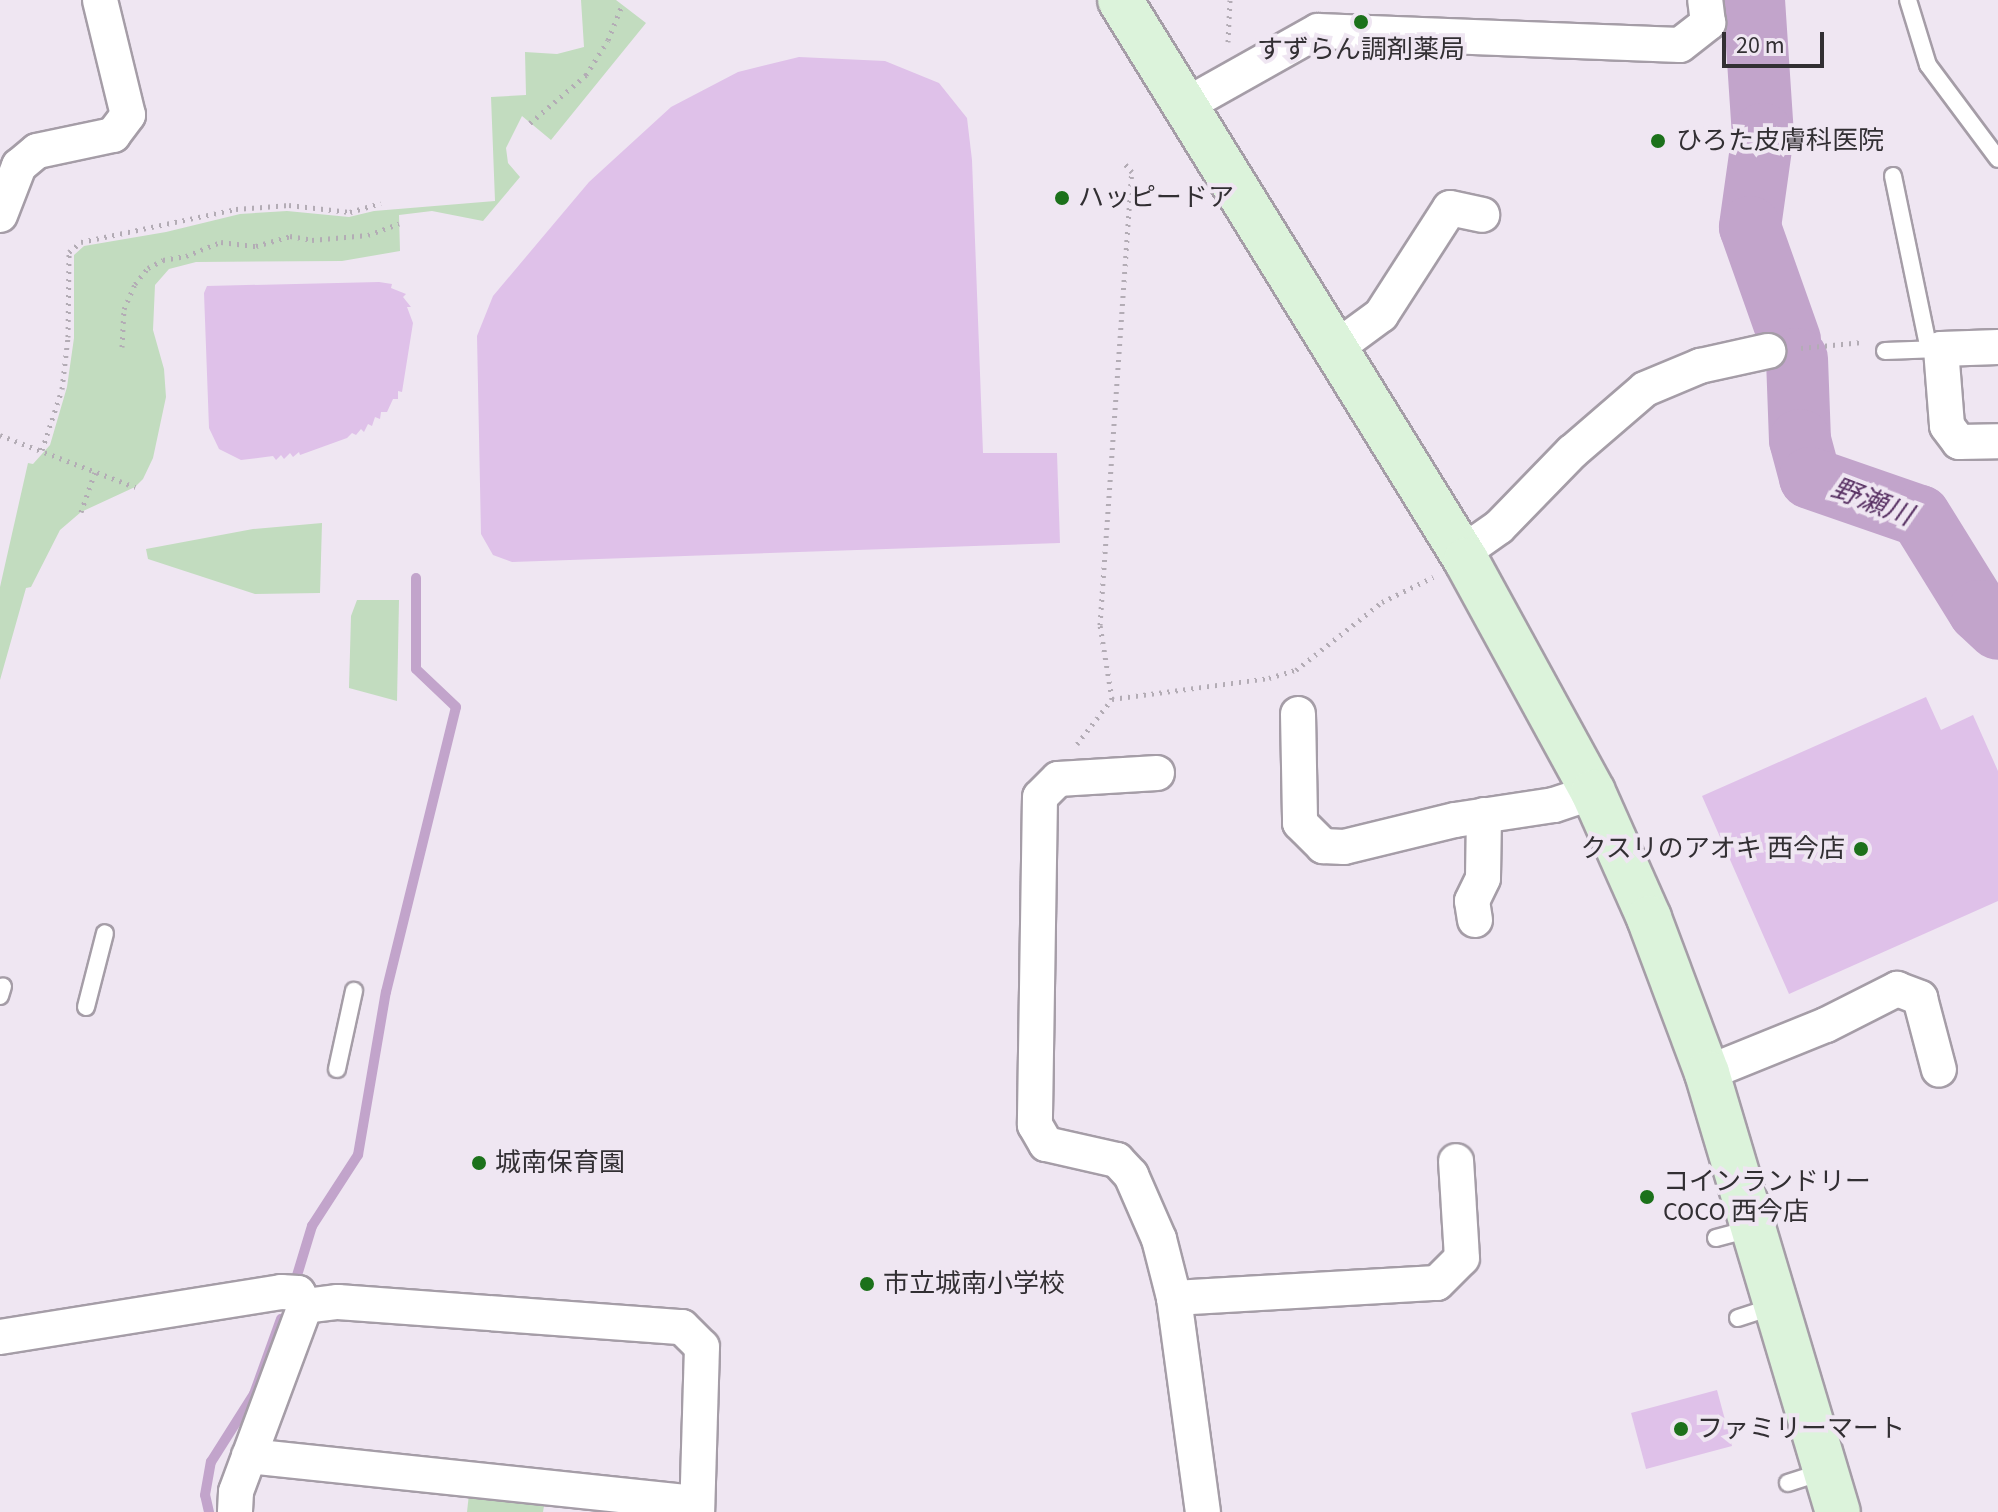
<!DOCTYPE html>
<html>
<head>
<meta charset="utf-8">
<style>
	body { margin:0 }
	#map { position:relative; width:1998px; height:1512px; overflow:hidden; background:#efe6f2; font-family:"Source Sans 3","Noto Sans JP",sans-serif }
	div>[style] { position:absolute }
	.green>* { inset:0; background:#c2dcbf }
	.stream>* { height:10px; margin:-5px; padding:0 5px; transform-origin:5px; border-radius:5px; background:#c2a4cb }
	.river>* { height:62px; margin:-31px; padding:0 31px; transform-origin:31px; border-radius:31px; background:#c2a4cb }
	.building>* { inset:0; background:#dfc1e9; transform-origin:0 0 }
	.path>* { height:5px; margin-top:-2.5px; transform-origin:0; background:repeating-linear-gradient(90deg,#b3acb5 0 2px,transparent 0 8px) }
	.roads { filter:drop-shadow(2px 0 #a59da7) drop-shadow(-2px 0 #a59da7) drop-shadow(0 2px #a59da7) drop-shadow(0 -2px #a59da7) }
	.lane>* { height:16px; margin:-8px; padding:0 8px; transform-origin:8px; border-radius:8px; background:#fff }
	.street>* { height:34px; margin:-17px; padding:0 17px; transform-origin:17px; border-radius:17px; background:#fff }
	.secondary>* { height:44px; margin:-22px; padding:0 22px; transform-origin:22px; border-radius:22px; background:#dcf3db }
	.dots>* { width:22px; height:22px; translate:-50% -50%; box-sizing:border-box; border:4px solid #efe6f2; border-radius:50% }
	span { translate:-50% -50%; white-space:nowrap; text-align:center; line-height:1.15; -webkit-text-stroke:8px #efe6f2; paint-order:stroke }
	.poi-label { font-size:26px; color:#322f33 }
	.left { translate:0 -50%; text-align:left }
	.right { translate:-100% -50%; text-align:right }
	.water-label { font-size:28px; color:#593264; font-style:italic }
	.scale { position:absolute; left:1722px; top:32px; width:102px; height:36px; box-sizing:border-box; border:4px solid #322f33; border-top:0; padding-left:10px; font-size:24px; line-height:28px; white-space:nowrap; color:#322f33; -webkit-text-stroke:6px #efe6f2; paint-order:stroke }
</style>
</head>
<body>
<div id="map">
	<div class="green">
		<i style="clip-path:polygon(581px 0,616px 0,646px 23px,551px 140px,522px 116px,506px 148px,508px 163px,520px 177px,483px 221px,432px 211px,399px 215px,400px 251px,342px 261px,196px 262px,169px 269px,155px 285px,153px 330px,164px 369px,166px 397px,153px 458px,143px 479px,135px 487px,81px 512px,60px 530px,31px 587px,26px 588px,0 680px,0 587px,28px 463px,33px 464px,50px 445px,67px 387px,74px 338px,74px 255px,84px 246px,166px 232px,240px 214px,287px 211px,349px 217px,374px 211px,495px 201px,491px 97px,526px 95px,525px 52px,557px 54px,584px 47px)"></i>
		<i style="clip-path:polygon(322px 523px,320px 593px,255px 594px,148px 559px,146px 549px,253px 529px)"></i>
		<i style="clip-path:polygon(357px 600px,399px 600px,397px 701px,349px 688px,351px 616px)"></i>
		<i style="clip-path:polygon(469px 1494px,544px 1506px,543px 1512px,467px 1512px)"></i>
	</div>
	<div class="stream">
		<i style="left:295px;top:1282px;width:59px;rotate:-73.1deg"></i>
		<i style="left:312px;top:1226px;width:85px;rotate:-57.1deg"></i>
		<i style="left:358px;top:1155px;width:165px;rotate:-80.3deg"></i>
		<i style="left:386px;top:992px;width:293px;rotate:-76.2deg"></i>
		<i style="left:456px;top:707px;width:55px;rotate:-136.5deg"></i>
		<i style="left:416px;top:669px;width:91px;rotate:-90deg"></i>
		<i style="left:209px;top:1512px;width:17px;rotate:-103deg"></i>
		<i style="left:205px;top:1495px;width:34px;rotate:-80deg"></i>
		<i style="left:211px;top:1462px;width:80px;rotate:-57.7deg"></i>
		<i style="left:254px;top:1394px;width:80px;rotate:-70.2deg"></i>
	</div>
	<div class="river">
		<i style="left:1754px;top:0;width:134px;rotate:86.2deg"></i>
		<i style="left:1763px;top:134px;width:94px;rotate:98deg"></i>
		<i style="left:1750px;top:227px;width:120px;rotate:70.5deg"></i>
		<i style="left:1797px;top:359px;width:81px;rotate:87.9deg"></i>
		<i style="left:1800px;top:440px;width:39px;rotate:75deg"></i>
		<i style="left:1810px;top:478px;width:116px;rotate:19.1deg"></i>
		<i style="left:1920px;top:516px;width:112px;rotate:58.2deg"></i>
		<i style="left:1979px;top:611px;width:26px;rotate:43deg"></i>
	</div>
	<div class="building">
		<i style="clip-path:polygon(799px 57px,885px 61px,939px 83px,967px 118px,972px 160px,983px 453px,1057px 453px,1060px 543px,512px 562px,493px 555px,481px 534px,477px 336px,493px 296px,589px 182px,671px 107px,738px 72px)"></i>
		<i style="clip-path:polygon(379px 282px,392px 284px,391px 288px,406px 294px,403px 297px,411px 307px,407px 307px,413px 323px,402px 392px,398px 391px,398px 399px,393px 399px,387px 412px,381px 412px,380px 419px,375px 417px,372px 426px,368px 424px,364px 432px,361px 429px,356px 435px,352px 433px,347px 438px,300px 455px,299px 452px,293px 457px,290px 453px,284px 459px,281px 455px,276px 460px,273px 456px,241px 460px,219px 449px,209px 428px,204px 293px,207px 286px)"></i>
		<i style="clip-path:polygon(1926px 697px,1941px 730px,1973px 715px,1998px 771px,1998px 901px,1789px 994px,1702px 796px)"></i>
		<i style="left:1717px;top:1390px;width:58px;height:89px;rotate:75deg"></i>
	</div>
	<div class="path">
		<i style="left:1228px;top:42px;width:42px;rotate:-87.3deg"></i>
		<i style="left:530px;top:123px;width:74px;rotate:-40.6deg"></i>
		<i style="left:586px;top:75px;width:41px;rotate:-57.8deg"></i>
		<i style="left:608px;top:40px;width:38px;rotate:-68deg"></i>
		<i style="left:122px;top:347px;width:38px;rotate:-87deg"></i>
		<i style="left:124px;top:309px;width:27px;rotate:-66deg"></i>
		<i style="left:135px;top:284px;width:21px;rotate:-51deg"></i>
		<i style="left:148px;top:268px;width:17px;rotate:-28deg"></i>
		<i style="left:163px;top:260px;width:23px;rotate:-10deg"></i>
		<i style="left:186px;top:256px;width:38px;rotate:-22deg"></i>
		<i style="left:221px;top:242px;width:35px;rotate:7deg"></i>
		<i style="left:256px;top:246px;width:35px;rotate:-16deg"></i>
		<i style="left:290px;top:236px;width:22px;rotate:10deg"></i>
		<i style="left:312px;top:240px;width:56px;rotate:-5.1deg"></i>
		<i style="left:368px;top:235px;width:33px;rotate:-20deg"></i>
		<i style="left:1801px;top:348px;width:62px;rotate:-5.5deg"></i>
		<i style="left:0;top:435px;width:145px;rotate:21.1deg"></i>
		<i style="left:42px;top:450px;width:64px;rotate:-71.8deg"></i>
		<i style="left:62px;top:389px;width:52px;rotate:-83.4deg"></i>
		<i style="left:68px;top:337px;width:85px;rotate:-89.3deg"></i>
		<i style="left:69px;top:252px;width:16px;rotate:-40deg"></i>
		<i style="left:81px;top:242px;width:158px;rotate:-12deg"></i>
		<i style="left:236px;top:209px;width:53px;rotate:-4.3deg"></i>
		<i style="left:289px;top:205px;width:61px;rotate:6.5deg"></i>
		<i style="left:350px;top:212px;width:32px;rotate:-16deg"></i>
		<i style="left:81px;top:512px;width:42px;rotate:-70.7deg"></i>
		<i style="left:1112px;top:699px;width:75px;rotate:-99.2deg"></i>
		<i style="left:1100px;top:625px;width:454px;rotate:-86deg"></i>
		<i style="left:1132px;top:172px;width:11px;rotate:-131deg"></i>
		<i style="left:1077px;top:744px;width:57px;rotate:-52.1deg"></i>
		<i style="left:1112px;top:699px;width:158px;rotate:-7.6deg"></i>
		<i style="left:1269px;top:678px;width:28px;rotate:-17deg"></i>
		<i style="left:1296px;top:670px;width:110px;rotate:-38.3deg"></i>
		<i style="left:1382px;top:602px;width:57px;rotate:-26.1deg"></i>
	</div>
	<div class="roads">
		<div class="lane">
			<i style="left:1908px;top:0;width:68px;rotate:72.9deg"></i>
			<i style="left:1928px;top:65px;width:117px;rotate:53.3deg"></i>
			<i style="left:1893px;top:176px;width:178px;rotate:78.3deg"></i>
			<i style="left:1885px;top:351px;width:54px;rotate:-2.1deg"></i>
			<i style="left:0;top:996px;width:10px;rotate:-73deg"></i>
			<i style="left:86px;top:1007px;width:76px;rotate:-75.6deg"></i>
			<i style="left:337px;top:1069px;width:80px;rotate:-77.7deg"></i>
			<i style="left:1716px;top:1238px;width:38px;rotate:-15deg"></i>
			<i style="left:1738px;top:1318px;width:38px;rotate:-18deg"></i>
			<i style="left:1788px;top:1483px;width:38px;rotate:-18deg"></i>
		</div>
		<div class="street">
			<i style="left:1186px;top:105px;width:151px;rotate:-29.3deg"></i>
			<i style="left:1318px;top:31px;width:362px;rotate:2.2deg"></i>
			<i style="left:1680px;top:45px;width:36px;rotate:-38deg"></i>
			<i style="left:1708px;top:23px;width:23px;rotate:-97deg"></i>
			<i style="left:0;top:215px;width:53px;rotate:-68.8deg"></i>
			<i style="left:19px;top:166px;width:23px;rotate:-40deg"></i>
			<i style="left:37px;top:151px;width:78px;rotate:-11.9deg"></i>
			<i style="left:113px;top:135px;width:25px;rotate:-53deg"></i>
			<i style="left:128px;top:115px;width:118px;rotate:-103.7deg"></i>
			<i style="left:1998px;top:347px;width:57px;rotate:178deg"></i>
			<i style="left:1941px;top:349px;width:77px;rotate:85.5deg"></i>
			<i style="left:1947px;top:426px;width:20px;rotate:53deg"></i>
			<i style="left:1959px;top:442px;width:39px;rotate:-1deg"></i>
			<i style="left:1336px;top:348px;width:56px;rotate:-36.3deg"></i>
			<i style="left:1381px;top:315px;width:127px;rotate:-57.2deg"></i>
			<i style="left:1450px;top:208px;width:33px;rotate:12deg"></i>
			<i style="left:1462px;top:553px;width:45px;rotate:-35.1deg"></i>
			<i style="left:1499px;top:527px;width:105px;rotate:-45.8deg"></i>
			<i style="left:1572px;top:452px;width:96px;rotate:-40.8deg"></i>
			<i style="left:1645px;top:389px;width:60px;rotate:-22.7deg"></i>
			<i style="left:1700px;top:366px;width:70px;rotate:-12.4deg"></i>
			<i style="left:1298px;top:714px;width:109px;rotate:88.9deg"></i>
			<i style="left:1300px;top:823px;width:33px;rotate:45deg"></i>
			<i style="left:1323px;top:846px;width:21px;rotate:3deg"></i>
			<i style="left:1344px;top:847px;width:114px;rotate:-13.7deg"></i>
			<i style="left:1455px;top:820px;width:100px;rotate:-8.6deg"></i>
			<i style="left:1554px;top:805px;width:41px;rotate:-18.4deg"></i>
			<i style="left:1157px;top:773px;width:99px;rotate:176.5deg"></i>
			<i style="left:1058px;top:779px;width:25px;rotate:135deg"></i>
			<i style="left:1040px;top:797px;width:328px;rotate:90.9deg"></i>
			<i style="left:1035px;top:1125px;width:22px;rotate:60deg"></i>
			<i style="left:1046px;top:1144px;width:73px;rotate:12.7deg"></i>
			<i style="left:1117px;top:1160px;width:21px;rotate:47deg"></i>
			<i style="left:1131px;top:1175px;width:70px;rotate:66.4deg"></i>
			<i style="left:1159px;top:1239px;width:61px;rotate:75.7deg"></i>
			<i style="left:1174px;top:1298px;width:216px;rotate:82.3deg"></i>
			<i style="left:1475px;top:920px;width:19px;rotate:-99deg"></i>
			<i style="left:1472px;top:901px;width:25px;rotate:-64deg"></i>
			<i style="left:1483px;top:878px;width:63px;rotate:-89.1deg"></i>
			<i style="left:1707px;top:1073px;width:128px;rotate:-22deg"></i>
			<i style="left:1826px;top:1025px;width:80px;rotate:-26.9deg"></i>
			<i style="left:1897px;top:989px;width:25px;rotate:21deg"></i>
			<i style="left:1920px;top:998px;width:74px;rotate:75.2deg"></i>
			<i style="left:1174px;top:1298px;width:263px;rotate:-3.3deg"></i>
			<i style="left:1437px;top:1283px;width:35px;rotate:-45deg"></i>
			<i style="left:1462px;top:1258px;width:97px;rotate:-93.5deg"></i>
			<i style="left:305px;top:1306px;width:33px;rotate:-7deg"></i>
			<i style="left:338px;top:1302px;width:345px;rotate:4.2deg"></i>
			<i style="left:682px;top:1327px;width:28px;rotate:45deg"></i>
			<i style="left:702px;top:1347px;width:165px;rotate:91.7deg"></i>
			<i style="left:0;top:1337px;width:285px;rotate:-9.1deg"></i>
			<i style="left:281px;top:1292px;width:17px;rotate:3deg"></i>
			<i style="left:298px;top:1293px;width:15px;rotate:62deg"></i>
			<i style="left:305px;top:1306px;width:198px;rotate:110.4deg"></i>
			<i style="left:236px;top:1492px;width:20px;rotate:93deg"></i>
			<i style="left:249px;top:1456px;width:450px;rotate:6deg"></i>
		</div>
		<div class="secondary">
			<i style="left:1120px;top:0;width:658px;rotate:58.29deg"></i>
			<i style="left:1466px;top:560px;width:264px;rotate:61.3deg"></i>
			<i style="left:1593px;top:792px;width:138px;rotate:66deg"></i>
			<i style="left:1649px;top:918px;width:165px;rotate:69.5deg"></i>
			<i style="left:1707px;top:1073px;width:458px;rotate:73.4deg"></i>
		</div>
	</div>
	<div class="dots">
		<i style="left:1361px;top:22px;background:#1c711b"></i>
		<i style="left:1658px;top:141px;background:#1c711b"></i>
		<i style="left:1062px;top:198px;background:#1c711b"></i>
		<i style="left:1861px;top:849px;background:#1c711b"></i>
		<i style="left:479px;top:1163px;background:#1c711b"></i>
		<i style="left:1647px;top:1197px;background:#1c711b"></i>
		<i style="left:867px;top:1284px;background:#1c711b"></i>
		<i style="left:1681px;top:1429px;background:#1c711b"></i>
	</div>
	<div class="poi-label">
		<span style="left:1361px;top:50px">すずらん調剤薬局</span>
		<span class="left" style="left:1676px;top:141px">ひろた皮膚科医院</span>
		<span class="left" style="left:1078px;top:198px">ハッピードア</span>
		<span class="right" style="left:1845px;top:849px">クスリのアオキ 西今店</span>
		<span class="left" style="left:495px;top:1163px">城南保育園</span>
		<span class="left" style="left:1663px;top:1197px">コインランドリー<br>COCO 西今店</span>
		<span class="left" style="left:883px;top:1284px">市立城南小学校</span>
		<span class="left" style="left:1697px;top:1429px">ファミリーマート</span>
	</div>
	<div class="water-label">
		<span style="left:1872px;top:502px;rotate:21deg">野瀬川</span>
	</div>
	<div class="scale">20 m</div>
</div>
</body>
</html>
